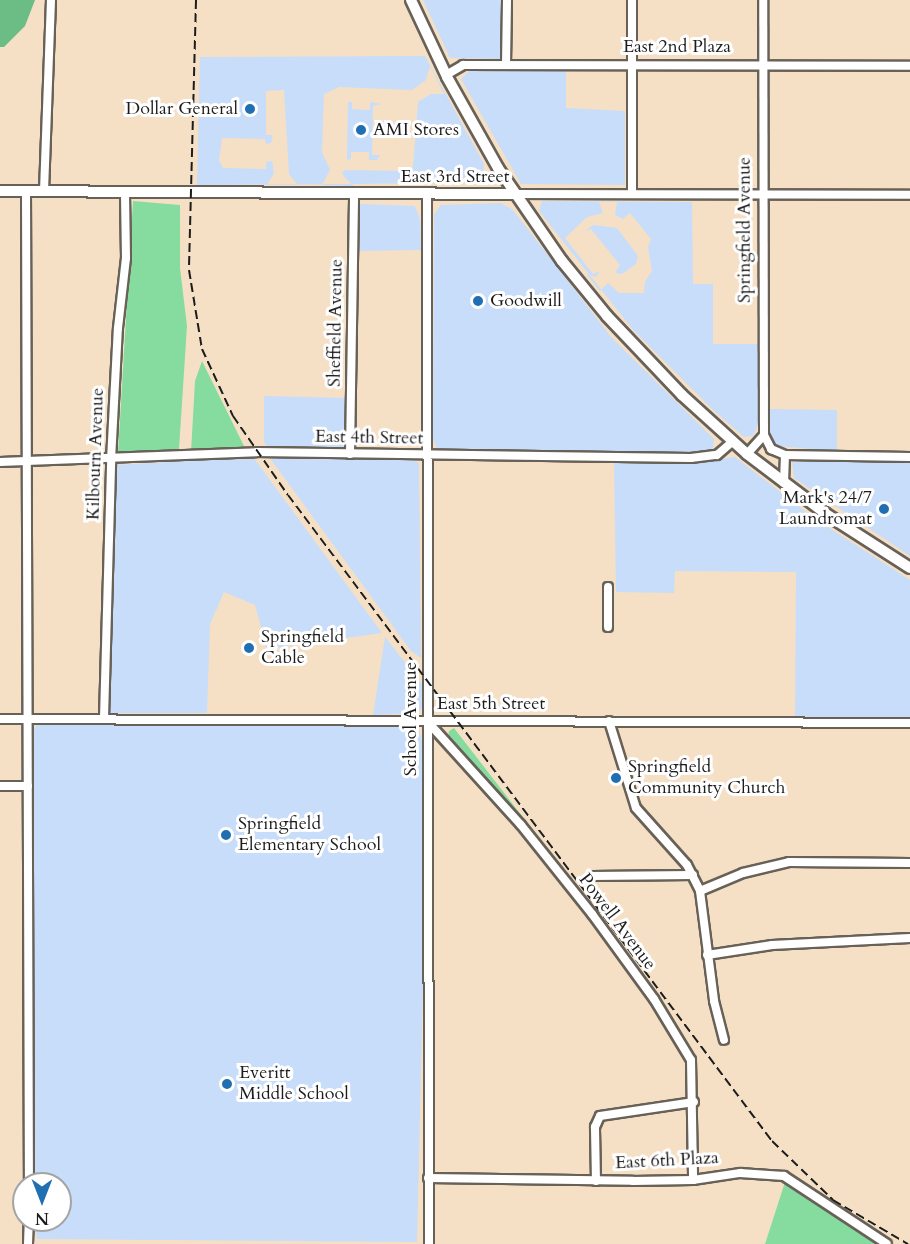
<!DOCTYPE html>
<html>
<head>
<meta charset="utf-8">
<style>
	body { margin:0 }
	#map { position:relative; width:910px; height:1244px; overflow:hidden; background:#f5e0c6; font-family:Cardo,serif }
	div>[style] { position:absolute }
	.built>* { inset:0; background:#c7ddf9 }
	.green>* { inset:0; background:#86dc9e }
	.forest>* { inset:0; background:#6cbc85 }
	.roads { filter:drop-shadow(2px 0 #686158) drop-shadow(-2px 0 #686158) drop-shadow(0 2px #686158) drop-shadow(0 -2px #686158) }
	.minor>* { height:8px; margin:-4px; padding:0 4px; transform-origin:4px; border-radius:4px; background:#fff }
	.major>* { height:10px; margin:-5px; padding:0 5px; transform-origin:5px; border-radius:5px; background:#fff }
	.rail>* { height:2px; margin-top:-1px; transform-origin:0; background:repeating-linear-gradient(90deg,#1c1c1c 0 9px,transparent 0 13.5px) }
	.dots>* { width:16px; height:16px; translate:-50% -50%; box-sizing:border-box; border:3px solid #fff; border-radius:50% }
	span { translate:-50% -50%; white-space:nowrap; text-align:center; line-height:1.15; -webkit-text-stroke:6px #fff; paint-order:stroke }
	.street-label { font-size:18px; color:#1c1c1c }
	.poi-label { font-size:18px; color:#1c1c1c }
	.right { translate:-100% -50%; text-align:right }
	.left { translate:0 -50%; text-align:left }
	.north { position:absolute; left:12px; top:1172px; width:60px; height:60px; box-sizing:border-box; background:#fff; border:2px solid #a4a4a4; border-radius:50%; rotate:180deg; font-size:16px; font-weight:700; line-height:24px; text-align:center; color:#1c1c1c }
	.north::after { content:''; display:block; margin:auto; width:21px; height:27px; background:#1f6fb2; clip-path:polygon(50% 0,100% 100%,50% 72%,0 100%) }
</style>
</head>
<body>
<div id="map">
	<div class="built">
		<i style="clip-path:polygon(423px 0,504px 0,503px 59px,450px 58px)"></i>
		<i style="clip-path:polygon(evenodd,425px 56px,484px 164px,483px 177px,477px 183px,197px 185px,200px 57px,425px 56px,430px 66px,444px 94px,431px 94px,418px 102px,413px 167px,404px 171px,346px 170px,342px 172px,344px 177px,354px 186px,322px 185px,330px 170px,322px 152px,324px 94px,339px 87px,412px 90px,426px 80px,430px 66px,425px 56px,284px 90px,289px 174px,298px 185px,267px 185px,274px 173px,272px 161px,266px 162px,266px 169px,223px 168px,219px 160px,222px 138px,265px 139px,266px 144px,271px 143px,273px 135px,266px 135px,266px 91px,284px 90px)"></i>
		<i style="clip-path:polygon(566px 69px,566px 108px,625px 111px,625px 185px,521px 184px,461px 79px,469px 71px)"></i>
		<i style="clip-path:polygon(348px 102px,352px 102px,352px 109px,370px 110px,370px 102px,381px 104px,373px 106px,372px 155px,380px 155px,377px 160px,369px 160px,369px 152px,351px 152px,351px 159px,347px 160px)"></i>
		<i style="clip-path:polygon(evenodd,542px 201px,692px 202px,693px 284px,713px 284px,713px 344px,758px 344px,758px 425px,753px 436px,744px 437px,713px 410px,634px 331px,539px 211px,542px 201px,599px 202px,617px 202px,615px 215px,623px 219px,630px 213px,651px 239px,648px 247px,652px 271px,645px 282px,644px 293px,619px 293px,608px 283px,600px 291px,586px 274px,596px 277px,600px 271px,593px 274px,565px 238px,587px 217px,603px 213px,599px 202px)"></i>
		<i style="clip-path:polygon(501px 203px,513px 210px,612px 338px,714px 439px,713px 450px,679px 454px,440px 451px,436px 447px,433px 438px,434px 214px,441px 205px)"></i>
		<i style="clip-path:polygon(359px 204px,415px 206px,420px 219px,421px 250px,356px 251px)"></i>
		<i style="clip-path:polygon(593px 225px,617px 228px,638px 256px,636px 264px,622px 274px,615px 273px,620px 265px,591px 229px,584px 232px)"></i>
		<i style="clip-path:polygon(264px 396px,347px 398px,346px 449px,267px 447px,264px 442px)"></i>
		<i style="clip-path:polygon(768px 409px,837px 410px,837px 451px,776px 446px,768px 435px)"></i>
		<i style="clip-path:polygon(253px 457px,382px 633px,267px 649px,255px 605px,224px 592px,210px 624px,207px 713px,109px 713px,115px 465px)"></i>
		<i style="clip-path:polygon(269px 457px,409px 458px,419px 463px,421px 658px,411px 651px)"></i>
		<i style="clip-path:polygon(735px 457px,814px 518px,910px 580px,910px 718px,795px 718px,796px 572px,675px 571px,674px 593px,616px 592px,614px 462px,692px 463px)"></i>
		<i style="clip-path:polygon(792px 462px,910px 462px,910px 556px,794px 478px)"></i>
		<i style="clip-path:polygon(385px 637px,422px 684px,422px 708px,418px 713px,373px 715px)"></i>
		<i style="clip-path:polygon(38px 724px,409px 725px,419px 730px,422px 741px,423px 984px,417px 1242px,37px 1239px,34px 1220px,60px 1220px,60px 1184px,34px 1184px,32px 731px)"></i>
	</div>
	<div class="green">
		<i style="clip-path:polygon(133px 201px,180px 205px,180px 268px,187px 326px,179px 449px,118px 453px)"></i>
		<i style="clip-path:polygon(202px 361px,245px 448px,191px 452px,195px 381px)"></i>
		<i style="clip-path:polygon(454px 728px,549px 851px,561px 868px,448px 738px,449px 731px)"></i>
		<i style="clip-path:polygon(785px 1182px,796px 1187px,878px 1244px,765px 1244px)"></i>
	</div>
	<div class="forest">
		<i style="clip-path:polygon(0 0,35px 0,25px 26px,4px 47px,0 47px)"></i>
	</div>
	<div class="roads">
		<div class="minor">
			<i style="left:632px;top:0;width:194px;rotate:90deg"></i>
			<i style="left:506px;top:65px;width:65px;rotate:-89.1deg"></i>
			<i style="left:446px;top:75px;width:20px;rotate:-30deg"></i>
			<i style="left:463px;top:65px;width:447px;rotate:0.1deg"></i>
			<i style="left:26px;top:191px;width:993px;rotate:89.83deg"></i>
			<i style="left:44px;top:191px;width:191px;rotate:-87.9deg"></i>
			<i style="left:427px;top:194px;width:1050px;rotate:89.89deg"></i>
			<i style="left:515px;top:194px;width:395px;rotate:0.1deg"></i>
			<i style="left:764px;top:435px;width:16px;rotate:63deg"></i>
			<i style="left:771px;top:449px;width:15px;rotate:23deg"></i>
			<i style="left:350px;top:454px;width:261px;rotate:-89.1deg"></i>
			<i style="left:747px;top:454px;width:25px;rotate:-48deg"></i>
			<i style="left:764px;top:435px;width:435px;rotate:-90.1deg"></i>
			<i style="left:0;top:462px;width:257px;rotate:-2.2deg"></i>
			<i style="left:257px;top:452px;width:434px;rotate:0.8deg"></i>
			<i style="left:691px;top:458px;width:26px;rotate:-7deg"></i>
			<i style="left:717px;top:455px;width:21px;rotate:-41deg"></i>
			<i style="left:784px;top:483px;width:28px;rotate:-88deg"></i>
			<i style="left:785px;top:455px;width:125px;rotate:0.9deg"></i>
			<i style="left:608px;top:627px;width:40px;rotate:-90deg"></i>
			<i style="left:104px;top:718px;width:258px;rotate:-88.4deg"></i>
			<i style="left:111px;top:460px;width:132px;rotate:-87deg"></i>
			<i style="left:118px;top:328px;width:70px;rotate:-83.5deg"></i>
			<i style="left:126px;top:258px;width:66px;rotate:-90.9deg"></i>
			<i style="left:0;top:719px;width:910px;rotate:0.25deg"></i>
			<i style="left:427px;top:721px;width:140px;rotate:47.9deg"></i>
			<i style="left:521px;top:825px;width:114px;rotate:51.4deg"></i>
			<i style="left:592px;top:914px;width:105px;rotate:53.9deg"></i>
			<i style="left:654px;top:999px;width:71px;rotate:58.8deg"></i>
			<i style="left:691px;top:1060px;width:120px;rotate:89deg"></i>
			<i style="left:609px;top:721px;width:91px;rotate:72.8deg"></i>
			<i style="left:636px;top:808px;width:76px;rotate:48.2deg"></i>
			<i style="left:687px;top:865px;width:29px;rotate:63deg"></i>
			<i style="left:700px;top:891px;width:111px;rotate:82.7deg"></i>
			<i style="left:714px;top:1001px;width:40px;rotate:75.6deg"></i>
			<i style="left:0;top:786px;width:28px"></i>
			<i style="left:592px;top:876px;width:101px;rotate:-0.6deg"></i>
			<i style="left:700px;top:891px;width:47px;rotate:-22.7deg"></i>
			<i style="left:743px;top:873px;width:47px;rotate:-13.4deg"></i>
			<i style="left:789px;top:862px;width:121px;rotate:0.5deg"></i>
			<i style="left:707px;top:955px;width:66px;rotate:-8.7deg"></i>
			<i style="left:772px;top:945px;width:138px;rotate:-2.9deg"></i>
			<i style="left:428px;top:1178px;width:205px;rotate:0.8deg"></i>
			<i style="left:633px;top:1181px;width:60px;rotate:-1deg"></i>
			<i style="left:693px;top:1180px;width:48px;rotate:-8.5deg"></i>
			<i style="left:740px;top:1173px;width:44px;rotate:3.9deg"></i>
			<i style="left:784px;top:1176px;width:123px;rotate:33.4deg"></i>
			<i style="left:596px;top:1181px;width:54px;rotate:-91.1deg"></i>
			<i style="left:595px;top:1127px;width:12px;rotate:-66deg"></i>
			<i style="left:600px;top:1116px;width:95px;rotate:-8.5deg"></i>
			<i style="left:28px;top:1244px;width:24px;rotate:-88deg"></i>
		</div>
		<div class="major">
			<i style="left:411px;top:0;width:85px;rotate:64.9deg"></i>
			<i style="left:447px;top:77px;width:104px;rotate:60.7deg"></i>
			<i style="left:498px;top:168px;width:113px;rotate:55.5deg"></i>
			<i style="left:562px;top:261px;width:71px;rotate:50.7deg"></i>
			<i style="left:607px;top:316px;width:109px;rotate:46.5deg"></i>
			<i style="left:682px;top:395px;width:88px;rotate:42.2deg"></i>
			<i style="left:747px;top:454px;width:99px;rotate:37.2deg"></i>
			<i style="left:826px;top:514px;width:100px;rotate:32.7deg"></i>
			<i style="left:0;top:191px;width:515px;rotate:0.33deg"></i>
		</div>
	</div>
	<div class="rail">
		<i style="left:196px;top:0;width:270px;rotate:91.5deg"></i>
		<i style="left:189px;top:270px;width:80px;rotate:80.7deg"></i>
		<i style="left:202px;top:349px;width:74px;rotate:65.2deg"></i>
		<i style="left:233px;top:416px;width:96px;rotate:55.2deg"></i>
		<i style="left:288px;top:495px;width:807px;rotate:53.16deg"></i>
		<i style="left:772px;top:1141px;width:85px;rotate:44deg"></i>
		<i style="left:833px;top:1200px;width:87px;rotate:30.4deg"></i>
	</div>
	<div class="dots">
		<i style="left:250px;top:109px;background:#1f6fb2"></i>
		<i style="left:361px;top:130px;background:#1f6fb2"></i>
		<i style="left:478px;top:301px;background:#1f6fb2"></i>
		<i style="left:884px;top:509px;background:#1f6fb2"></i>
		<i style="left:249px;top:648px;background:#1f6fb2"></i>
		<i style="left:616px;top:778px;background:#1f6fb2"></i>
		<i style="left:226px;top:835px;background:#1f6fb2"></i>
		<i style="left:227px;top:1084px;background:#1f6fb2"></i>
	</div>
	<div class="street-label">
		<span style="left:677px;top:47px">East 2nd Plaza</span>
		<span style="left:455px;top:177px">East 3rd Street</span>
		<span style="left:745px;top:230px;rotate:-90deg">Springfield Avenue</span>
		<span style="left:336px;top:323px;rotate:-89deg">Sheffield Avenue</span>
		<span style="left:369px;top:438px;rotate:1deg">East 4th Street</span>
		<span style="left:96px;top:454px;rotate:-88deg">Kilbourn Avenue</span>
		<span style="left:491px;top:704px">East 5th Street</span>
		<span style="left:411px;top:719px;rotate:-90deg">School Avenue</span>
		<span style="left:617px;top:922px;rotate:53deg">Powell Avenue</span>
		<span style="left:667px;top:1161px;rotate:-3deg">East 6th Plaza</span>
	</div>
	<div class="poi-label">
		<span class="right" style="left:238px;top:109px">Dollar General</span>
		<span class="left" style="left:373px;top:130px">AMI Stores</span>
		<span class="left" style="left:490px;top:301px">Goodwill</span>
		<span class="right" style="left:872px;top:509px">Mark's 24/7<br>Laundromat</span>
		<span class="left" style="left:261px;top:648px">Springfield<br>Cable</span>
		<span class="left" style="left:628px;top:778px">Springfield<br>Community Church</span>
		<span class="left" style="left:238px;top:835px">Springfield<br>Elementary School</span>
		<span class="left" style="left:239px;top:1084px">Everitt<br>Middle School</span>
	</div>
	<div class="north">N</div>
</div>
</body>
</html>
